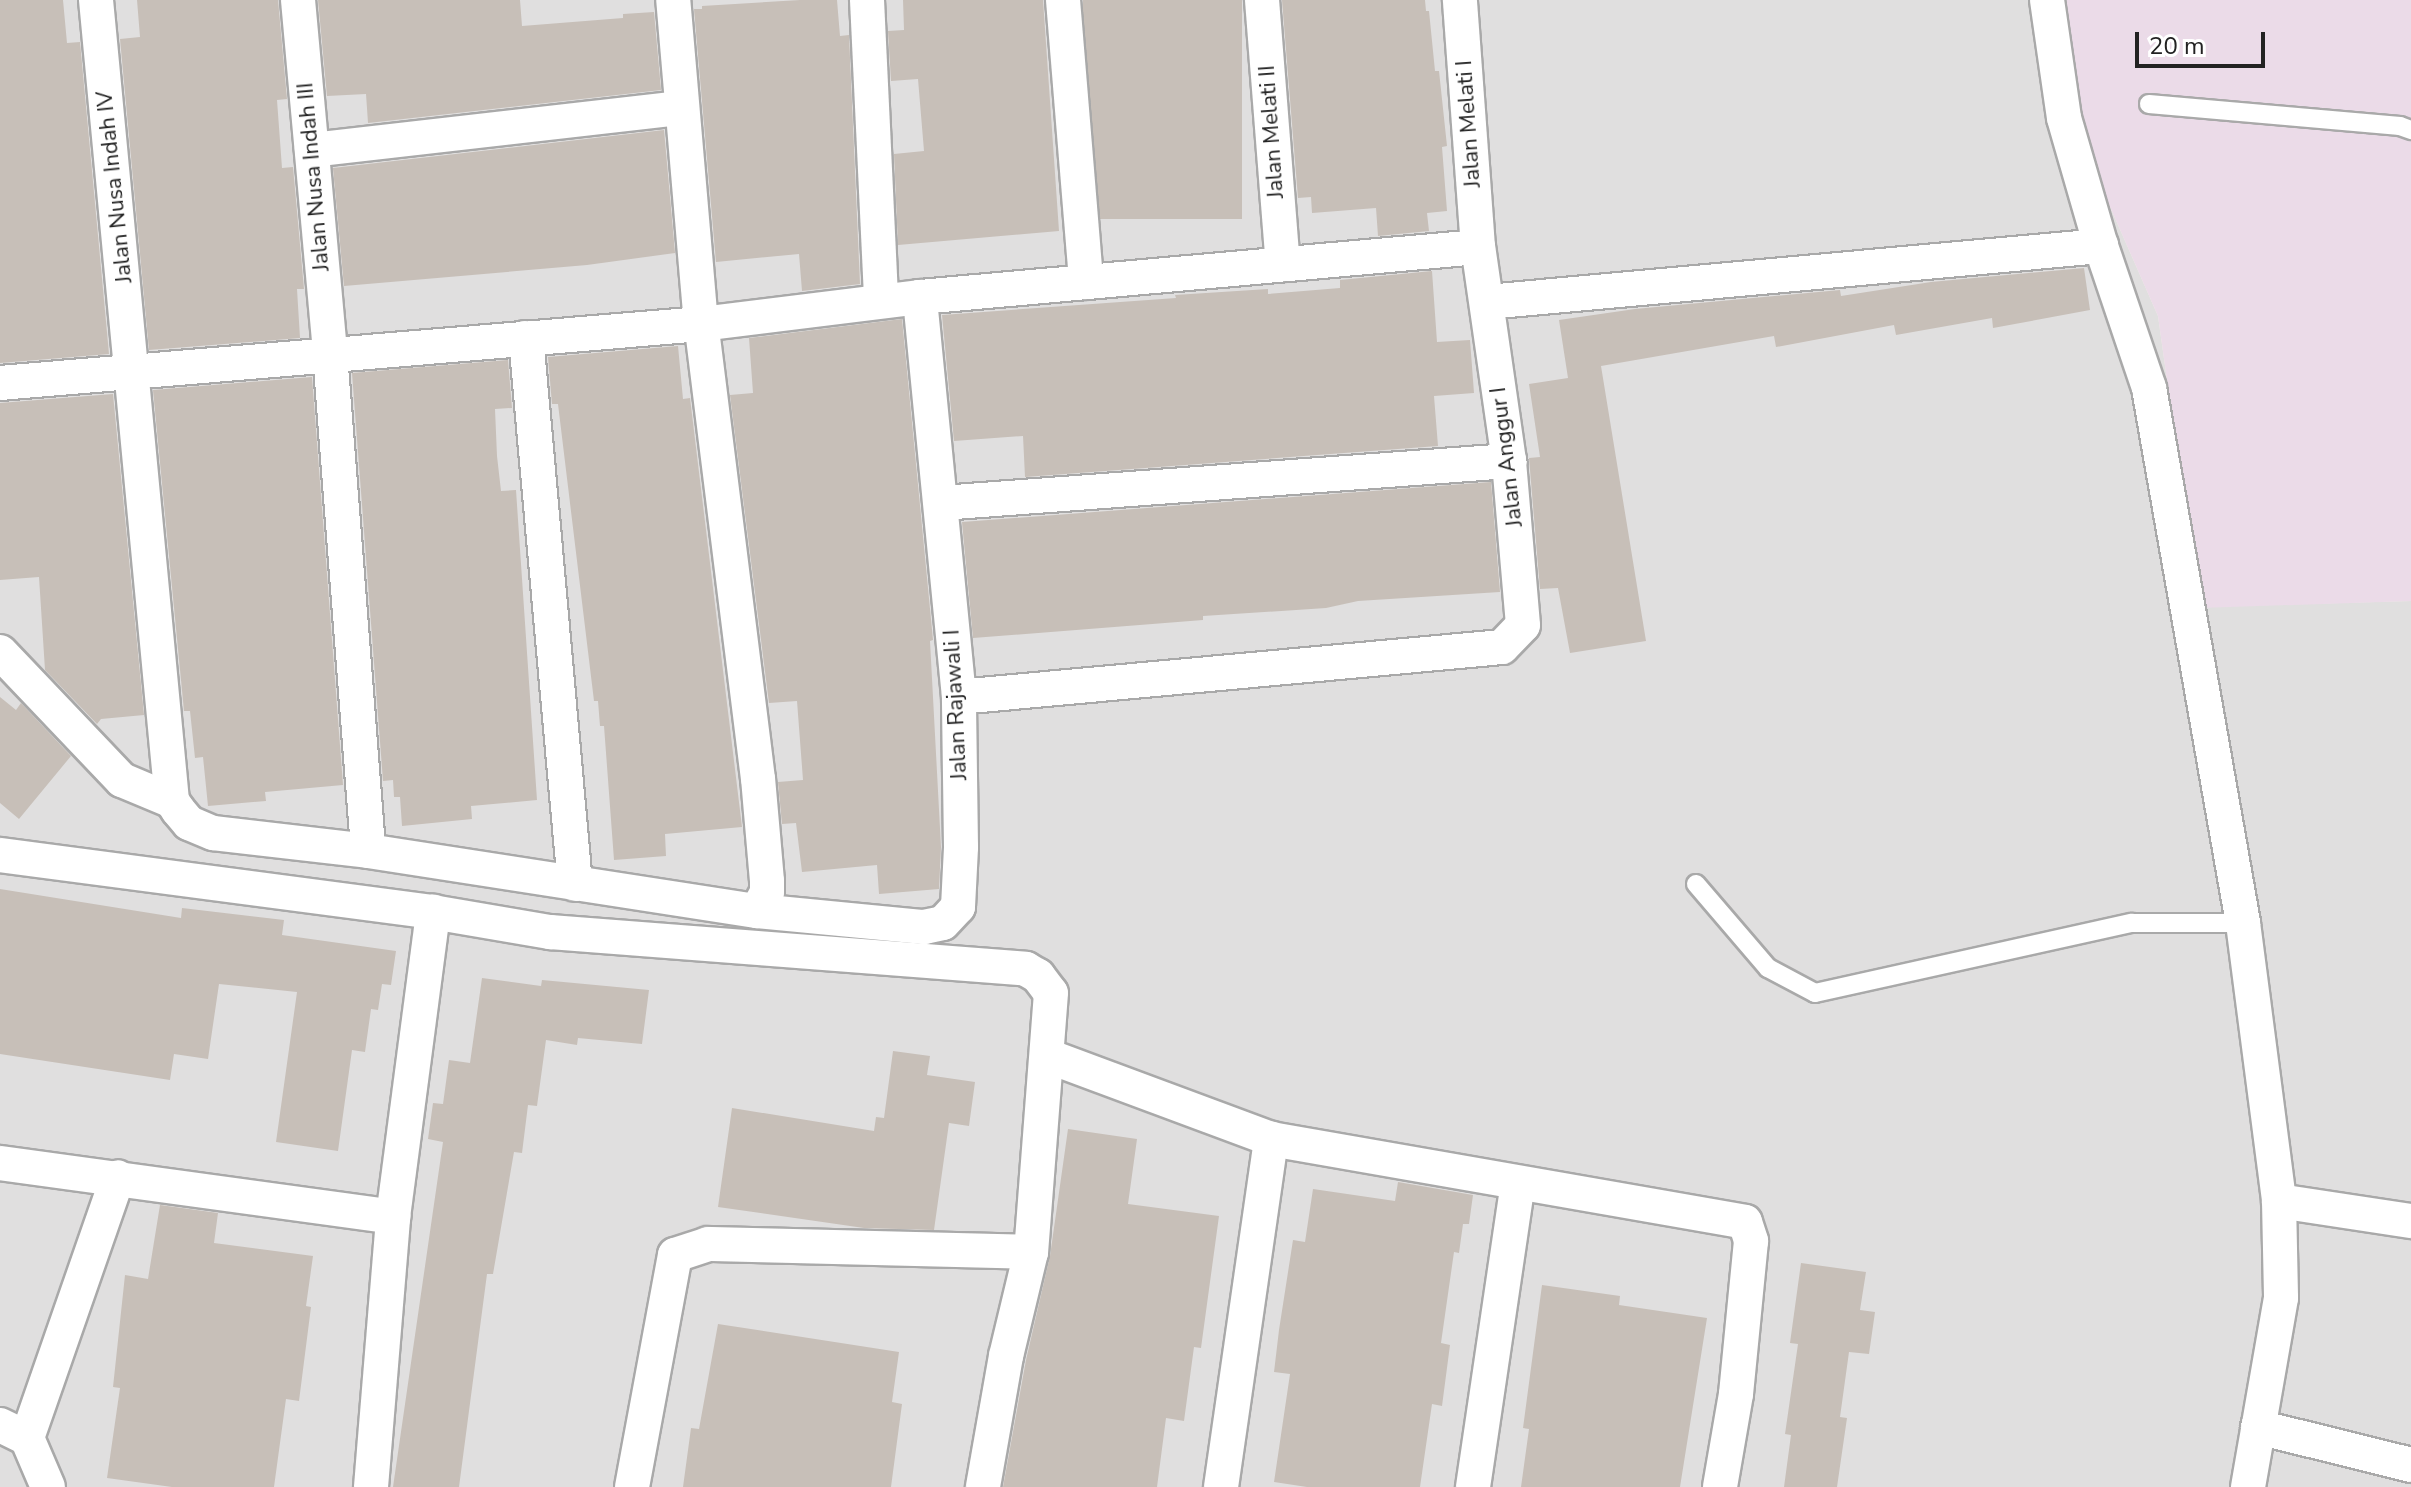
<!DOCTYPE html>
<html>
<head>
<meta charset="utf-8">
<style>
	body { margin:0 }
	#map { position:relative; width:2411px; height:1487px; overflow:hidden; background:#f2efe9; font-family:"Nunito Sans",sans-serif }
	div>[style] { position:absolute }
	.residential>* { inset:0; background:#e0dfdf }
	.industrial>* { inset:0; background:#ebdbe8 }
	.building>* { inset:0; background:#c7bfb8; transform-origin:0 0 }
	.roads { filter:drop-shadow(2px 0 #a9a9a9) drop-shadow(-2px 0 #a9a9a9) drop-shadow(0 2px #a9a9a9) drop-shadow(0 -2px #a9a9a9) }
	.lane>* { height:18px; margin:-9px; padding:0 9px; transform-origin:9px; border-radius:9px; background:#fff }
	.street>* { height:34px; margin:-17px; padding:0 17px; transform-origin:17px; border-radius:17px; background:#fff }
	span { translate:-50% -50%; white-space:nowrap; text-align:center; line-height:1.15; -webkit-text-stroke:7px #fff; paint-order:stroke }
	.street-label { font-size:22px; color:#222 }
	.scale { position:absolute; left:2135px; top:32px; width:130px; height:36px; box-sizing:border-box; border:4px solid #222; border-top:0; padding-left:10px; font-size:24px; line-height:28px; white-space:nowrap; color:#222; -webkit-text-stroke:6px #fff; paint-order:stroke }
</style>
</head>
<body>
<div id="map">
	<div class="residential">
		<i style="clip-path:polygon(0 0,2062px 0,2075px 127px,2158px 316px,2199px 607px,2411px 601px,2411px 1487px,0 1487px)"></i>
	</div>
	<div class="industrial">
		<i style="clip-path:polygon(2062px 0,2411px 0,2411px 601px,2199px 608px,2158px 316px,2075px 127px)"></i>
	</div>
	<div class="building">
		<i style="clip-path:polygon(0 0,63px 0,67px 43px,80px 42px,109px 354px,0 363px)"></i>
		<i style="clip-path:polygon(137px 0,278px 0,287px 99px,277px 100px,282px 168px,293px 167px,304px 289px,297px 289px,300px 338px,149px 350px,120px 39px,140px 37px)"></i>
		<i style="clip-path:polygon(318px 0,520px 0,522px 26px,623px 18px,623px 14px,654px 12px,661px 90px,368px 123px,366px 94px,327px 96px)"></i>
		<i style="clip-path:polygon(800px 0,837px 0,840px 36px,849px 35px,860px 284px,802px 291px,799px 254px,716px 262px,694px 9px,702px 9px,702px 6px)"></i>
		<i style="clip-path:polygon(903px 0,1043px 0,1059px 231px,898px 245px,894px 154px,924px 151px,918px 79px,891px 81px,888px 31px,904px 30px)"></i>
		<i style="left:1083px;top:0;width:159px;height:219px"></i>
		<i style="clip-path:polygon(1282px 0,1425px 0,1426px 11px,1429px 11px,1435px 71px,1439px 71px,1447px 146px,1442px 147px,1447px 211px,1427px 213px,1429px 231px,1378px 236px,1376px 208px,1312px 213px,1311px 197px,1298px 198px)"></i>
		<i style="clip-path:polygon(664px 130px,675px 253px,587px 265px,344px 286px,333px 168px)"></i>
		<i style="clip-path:polygon(2084px 268px,2090px 310px,1993px 328px,1992px 318px,1896px 335px,1894px 325px,1776px 347px,1774px 336px,1601px 366px,1646px 641px,1570px 653px,1558px 588px,1540px 589px,1529px 458px,1540px 457px,1529px 384px,1568px 378px,1559px 320px,1635px 309px,1840px 290px,1841px 296px,1931px 282px)"></i>
		<i style="clip-path:polygon(1432px 271px,1437px 342px,1470px 340px,1474px 393px,1434px 396px,1438px 446px,1025px 477px,1023px 436px,954px 441px,942px 315px,1176px 298px,1175px 295px,1268px 289px,1268px 294px,1340px 288px,1340px 280px)"></i>
		<i style="clip-path:polygon(902px 319px,933px 640px,930px 641px,941px 847px,939px 889px,879px 894px,877px 865px,802px 872px,796px 823px,782px 824px,778px 782px,803px 780px,797px 701px,769px 703px,730px 395px,753px 393px,749px 338px)"></i>
		<i style="clip-path:polygon(678px 346px,683px 399px,690px 398px,742px 827px,665px 834px,666px 856px,614px 860px,604px 726px,600px 726px,598px 701px,594px 701px,558px 404px,552px 404px,548px 357px)"></i>
		<i style="clip-path:polygon(508px 360px,512px 408px,495px 409px,497px 456px,501px 491px,516px 490px,537px 800px,471px 806px,472px 819px,402px 826px,400px 797px,394px 797px,393px 780px,383px 781px,352px 373px)"></i>
		<i style="clip-path:polygon(312px 377px,343px 785px,265px 792px,266px 801px,208px 806px,203px 757px,195px 758px,190px 711px,184px 711px,153px 390px)"></i>
		<i style="clip-path:polygon(113px 394px,144px 715px,101px 719px,97px 724px,45px 670px,39px 577px,0 580px,0 403px)"></i>
		<i style="clip-path:polygon(1491px 482px,1500px 592px,1358px 601px,1326px 608px,1203px 616px,1203px 620px,973px 638px,962px 522px)"></i>
		<i style="clip-path:polygon(0 697px,16px 710px,21px 703px,71px 756px,19px 819px,0 803px)"></i>
		<i style="clip-path:polygon(0 889px,181px 918px,182px 908px,284px 920px,282px 935px,396px 951px,391px 985px,382px 984px,378px 1010px,371px 1009px,365px 1052px,352px 1050px,338px 1151px,276px 1142px,297px 992px,219px 984px,208px 1059px,174px 1054px,170px 1080px,0 1054px)"></i>
		<i style="clip-path:polygon(482px 978px,541px 986px,542px 980px,649px 990px,642px 1044px,578px 1038px,577px 1045px,546px 1040px,537px 1106px,528px 1105px,522px 1153px,514px 1152px,493px 1274px,487px 1274px,459px 1487px,393px 1487px,443px 1142px,428px 1139px,433px 1103px,443px 1104px,449px 1060px,470px 1063px)"></i>
		<i style="clip-path:polygon(893px 1051px,930px 1056px,927px 1075px,975px 1082px,969px 1126px,949px 1123px,934px 1230px,864px 1228px,718px 1207px,732px 1108px,874px 1131px,876px 1117px,884px 1118px)"></i>
		<i style="clip-path:polygon(1068px 1129px,1137px 1139px,1128px 1204px,1219px 1216px,1201px 1348px,1194px 1347px,1184px 1421px,1166px 1418px,1157px 1487px,1003px 1487px,1026px 1360px,1050px 1256px)"></i>
		<i style="clip-path:polygon(1398px 1182px,1473px 1195px,1469px 1224px,1463px 1224px,1459px 1253px,1454px 1252px,1441px 1343px,1450px 1345px,1442px 1406px,1432px 1404px,1420px 1487px,1307px 1487px,1274px 1482px,1290px 1374px,1274px 1372px,1279px 1330px,1293px 1240px,1305px 1242px,1313px 1189px,1395px 1201px)"></i>
		<i style="clip-path:polygon(160px 1205px,218px 1213px,214px 1243px,313px 1256px,306px 1306px,311px 1307px,299px 1401px,286px 1399px,274px 1487px,172px 1487px,107px 1478px,120px 1388px,113px 1387px,125px 1275px,148px 1279px)"></i>
		<i style="clip-path:polygon(1801px 1263px,1866px 1272px,1860px 1310px,1875px 1312px,1869px 1354px,1849px 1352px,1840px 1417px,1847px 1418px,1837px 1487px,1784px 1487px,1791px 1435px,1785px 1434px,1798px 1344px,1790px 1343px)"></i>
		<i style="clip-path:polygon(1542px 1285px,1620px 1296px,1619px 1305px,1707px 1318px,1680px 1487px,1521px 1487px,1529px 1429px,1523px 1428px)"></i>
		<i style="clip-path:polygon(718px 1324px,899px 1352px,892px 1402px,902px 1404px,891px 1487px,683px 1487px,691px 1428px,699px 1429px)"></i>
	</div>
	<div class="roads">
		<div class="lane">
			<i style="left:2149px;top:104px;width:252px;rotate:5deg"></i>
			<i style="left:2400px;top:126px;width:12px;rotate:20deg"></i>
			<i style="left:1696px;top:884px;width:111px;rotate:49.4deg"></i>
			<i style="left:1768px;top:968px;width:53px;rotate:28deg"></i>
			<i style="left:1815px;top:993px;width:325px;rotate:-12.5deg"></i>
			<i style="left:2132px;top:923px;width:111px"></i>
		</div>
		<div class="street">
			<i style="left:96px;top:0;width:805px;rotate:84.58deg"></i>
			<i style="left:172px;top:801px;width:11px;rotate:56deg"></i>
			<i style="left:178px;top:810px;width:17px;rotate:50deg"></i>
			<i style="left:189px;top:823px;width:26px;rotate:23deg"></i>
			<i style="left:213px;top:833px;width:156px;rotate:6.6deg"></i>
			<i style="left:368px;top:851px;width:394px;rotate:8.8deg"></i>
			<i style="left:757px;top:911px;width:21px;rotate:-62deg"></i>
			<i style="left:767px;top:892px;width:11px;rotate:-90deg"></i>
			<i style="left:767px;top:881px;width:102px;rotate:-95deg"></i>
			<i style="left:758px;top:779px;width:459px;rotate:-97.1deg"></i>
			<i style="left:701px;top:324px;width:325px;rotate:-94.9deg"></i>
			<i style="left:298px;top:0;width:355px;rotate:84.8deg"></i>
			<i style="left:330px;top:354px;width:498px;rotate:85.6deg"></i>
			<i style="left:867px;top:0;width:301px;rotate:87.3deg"></i>
			<i style="left:1063px;top:0;width:283px;rotate:85.3deg"></i>
			<i style="left:1262px;top:0;width:265px;rotate:85.5deg"></i>
			<i style="left:2047px;top:0;width:119px;rotate:81.8deg"></i>
			<i style="left:2064px;top:118px;width:133px;rotate:73.9deg"></i>
			<i style="left:2101px;top:246px;width:150px;rotate:71.3deg"></i>
			<i style="left:2149px;top:388px;width:543px;rotate:80.03deg"></i>
			<i style="left:2243px;top:923px;width:280px;rotate:82.6deg"></i>
			<i style="left:2279px;top:1201px;width:97px;rotate:88.8deg"></i>
			<i style="left:2281px;top:1298px;width:192px;rotate:99.9deg"></i>
			<i style="left:312px;top:150px;width:372px;rotate:-6.5deg"></i>
			<i style="left:1487px;top:302px;width:617px;rotate:-5.21deg"></i>
			<i style="left:526px;top:338px;width:548px;rotate:84.87deg"></i>
			<i style="left:0;top:383px;width:703px;rotate:-4.81deg"></i>
			<i style="left:701px;top:324px;width:221px;rotate:-7deg"></i>
			<i style="left:920px;top:297px;width:560px;rotate:-5.12deg"></i>
			<i style="left:941px;top:503px;width:570px;rotate:-4.23deg"></i>
			<i style="left:0;top:652px;width:177px;rotate:46.4deg"></i>
			<i style="left:122px;top:780px;width:54px;rotate:22.8deg"></i>
			<i style="left:959px;top:697px;width:545px;rotate:-5.26deg"></i>
			<i style="left:1502px;top:647px;width:30px;rotate:-46deg"></i>
			<i style="left:1523px;top:625px;width:165px;rotate:-94.9deg"></i>
			<i style="left:1509px;top:461px;width:216px;rotate:-98.2deg"></i>
			<i style="left:1478px;top:247px;width:248px;rotate:-94.2deg"></i>
			<i style="left:0;top:855px;width:437px;rotate:7.5deg"></i>
			<i style="left:433px;top:912px;width:119px;rotate:9.7deg"></i>
			<i style="left:550px;top:932px;width:477px;rotate:4.4deg"></i>
			<i style="left:1026px;top:969px;width:14px;rotate:30deg"></i>
			<i style="left:1038px;top:976px;width:21px;rotate:53deg"></i>
			<i style="left:1051px;top:993px;width:260px;rotate:94.4deg"></i>
			<i style="left:1031px;top:1252px;width:107px;rotate:103.5deg"></i>
			<i style="left:1006px;top:1356px;width:133px;rotate:100deg"></i>
			<i style="left:757px;top:911px;width:168px;rotate:5.5deg"></i>
			<i style="left:924px;top:927px;width:19px;rotate:-12deg"></i>
			<i style="left:943px;top:923px;width:22px;rotate:-47deg"></i>
			<i style="left:958px;top:907px;width:60px;rotate:-87.1deg"></i>
			<i style="left:961px;top:847px;width:150px;rotate:-90.8deg"></i>
			<i style="left:959px;top:697px;width:402px;rotate:-95.6deg"></i>
			<i style="left:1048px;top:1056px;width:238px;rotate:20.4deg"></i>
			<i style="left:1271px;top:1139px;width:481px;rotate:9.9deg"></i>
			<i style="left:1745px;top:1222px;width:20px;rotate:72deg"></i>
			<i style="left:1751px;top:1241px;width:154px;rotate:95.6deg"></i>
			<i style="left:1736px;top:1394px;width:94px;rotate:99.8deg"></i>
			<i style="left:0;top:1163px;width:397px;rotate:7.8deg"></i>
			<i style="left:2279px;top:1201px;width:134px;rotate:8.6deg"></i>
			<i style="left:0;top:1425px;width:30px;rotate:26deg"></i>
			<i style="left:27px;top:1438px;width:53px;rotate:66.8deg"></i>
			<i style="left:2258px;top:1427px;width:158px;rotate:13.9deg"></i>
			<i style="left:27px;top:1438px;width:276px;rotate:-70.8deg"></i>
			<i style="left:371px;top:1487px;width:271px;rotate:-85.3deg"></i>
			<i style="left:393px;top:1217px;width:308px;rotate:-82.5deg"></i>
			<i style="left:632px;top:1487px;width:236px;rotate:-79.5deg"></i>
			<i style="left:675px;top:1255px;width:35px;rotate:-18deg"></i>
			<i style="left:708px;top:1244px;width:323px;rotate:1.4deg"></i>
			<i style="left:1221px;top:1487px;width:352px;rotate:-81.8deg"></i>
			<i style="left:1473px;top:1487px;width:307px;rotate:-81.6deg"></i>
		</div>
	</div>
	<div class="street-label">
		<span style="left:1469px;top:124px;rotate:-94deg">Jalan Melati I</span>
		<span style="left:1272px;top:132px;rotate:-94deg">Jalan Melati II</span>
		<span style="left:314px;top:177px;rotate:-95deg">Jalan Nusa Indah III</span>
		<span style="left:115px;top:187px;rotate:-96deg">Jalan Nusa Indah IV</span>
		<span style="left:1507px;top:457px;rotate:-97deg">Jalan Anggur I</span>
		<span style="left:956px;top:705px;rotate:-93deg">Jalan Rajawali I</span>
	</div>
	<div class="scale">20 m</div>
</div>
</body>
</html>
